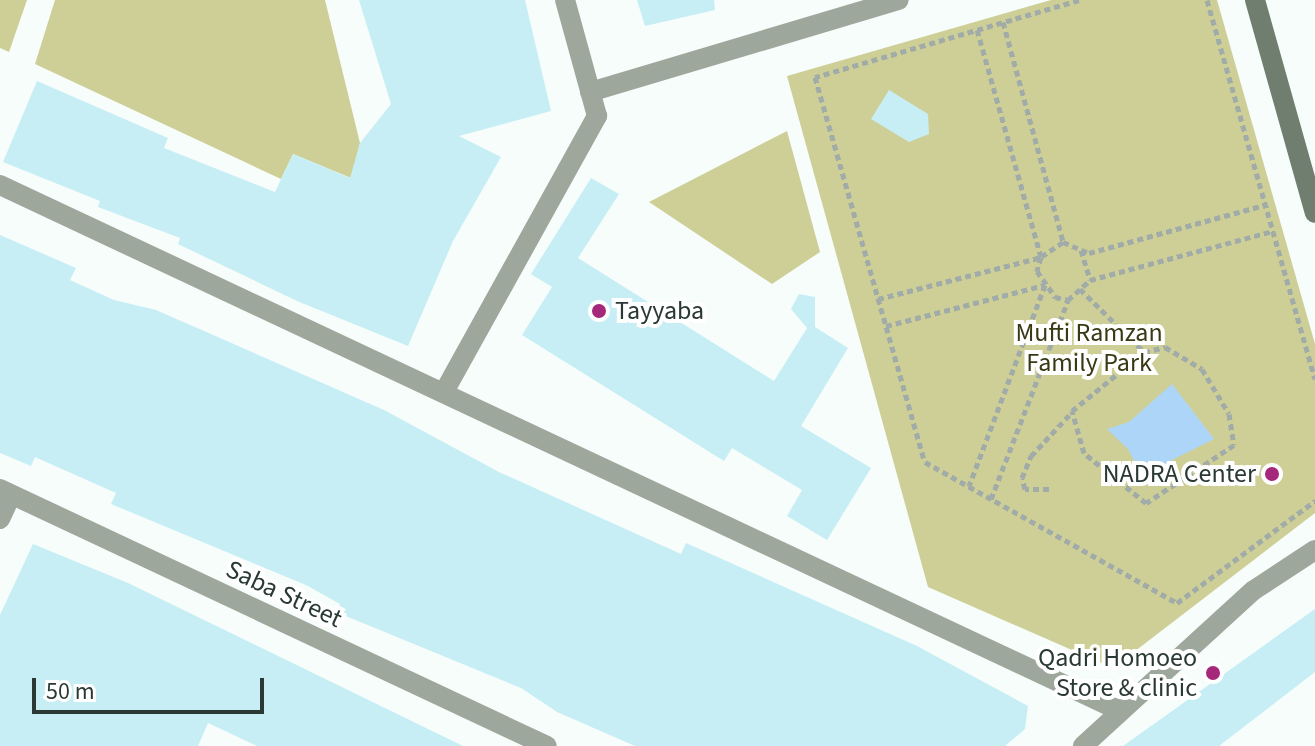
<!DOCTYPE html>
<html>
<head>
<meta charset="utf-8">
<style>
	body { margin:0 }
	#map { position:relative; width:1315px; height:746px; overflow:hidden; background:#f6fdfb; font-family:"Source Sans 3",sans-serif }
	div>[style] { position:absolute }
	.green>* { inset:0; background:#cecf97 }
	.water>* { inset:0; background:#acd5f7 }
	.building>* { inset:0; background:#c7eef5 }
	.path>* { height:5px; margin-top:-2.5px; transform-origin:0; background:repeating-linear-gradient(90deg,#a1aba8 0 6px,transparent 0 10px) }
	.street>* { height:20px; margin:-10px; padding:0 10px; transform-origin:10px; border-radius:10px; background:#9da79c }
	.secondary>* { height:20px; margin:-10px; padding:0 10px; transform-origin:10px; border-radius:10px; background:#707e6f }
	.dots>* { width:22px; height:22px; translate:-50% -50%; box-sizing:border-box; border:4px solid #fff; border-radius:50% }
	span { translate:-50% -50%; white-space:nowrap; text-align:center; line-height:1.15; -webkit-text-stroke:8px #fff; paint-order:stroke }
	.poi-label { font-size:26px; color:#2a3934 }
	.left { translate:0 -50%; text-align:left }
	.right { translate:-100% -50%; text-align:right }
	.park-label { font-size:26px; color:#393915 }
	.street-label { font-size:26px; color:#2a3934 }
	.scale { position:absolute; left:32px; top:678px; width:232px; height:36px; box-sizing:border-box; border:4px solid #2a3934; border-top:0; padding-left:10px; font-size:24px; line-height:28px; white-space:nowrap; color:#2a3934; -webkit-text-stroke:6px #fff; paint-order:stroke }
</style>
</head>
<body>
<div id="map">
	<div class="green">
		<i style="clip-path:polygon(0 0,27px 0,9px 52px,0 48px)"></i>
		<i style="clip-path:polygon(55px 0,325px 0,360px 143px,351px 178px,293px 154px,281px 179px,35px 64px)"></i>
		<i style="clip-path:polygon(1051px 0,1217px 0,1315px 344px,1315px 513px,1113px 668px,928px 587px,787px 76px)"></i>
		<i style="clip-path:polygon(787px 131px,820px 252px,772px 284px,649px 202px)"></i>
	</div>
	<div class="water">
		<i style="clip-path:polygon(1172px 384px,1214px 439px,1168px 462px,1146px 484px,1128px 449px,1107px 429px,1129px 422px)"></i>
	</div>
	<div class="building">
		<i style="clip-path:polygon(359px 0,525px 0,551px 111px,459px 136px,501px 157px,453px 241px,408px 346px,297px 301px,178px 244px,180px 238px,98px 207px,100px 201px,3px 162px,37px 81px,168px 138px,164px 148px,275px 192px,293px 154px,350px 178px,360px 143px,391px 104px)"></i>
		<i style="clip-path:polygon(637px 0,714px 0,715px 10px,645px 26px)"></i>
		<i style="clip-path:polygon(889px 90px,928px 114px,929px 134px,909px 142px,871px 119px)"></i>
		<i style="clip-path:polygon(591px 178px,619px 194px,578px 258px,774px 381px,807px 328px,791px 309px,799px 294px,815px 297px,815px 327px,848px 348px,801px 426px,871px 468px,827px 540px,787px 516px,802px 490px,732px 448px,724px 461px,522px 335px,552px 287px,531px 274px)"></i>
		<i style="clip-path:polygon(0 235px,76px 268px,70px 280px,114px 300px,156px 310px,384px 410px,499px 472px,681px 554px,686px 543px,917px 646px,1028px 706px,1025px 729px,1005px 746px,635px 746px,557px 712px,521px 688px,336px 612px,340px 604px,306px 585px,111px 504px,116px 493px,35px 457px,31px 466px,0 453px)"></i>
		<i style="clip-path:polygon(33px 544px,128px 583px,463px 746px,257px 746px,208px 723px,198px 746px,0 746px,0 615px)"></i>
		<i style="clip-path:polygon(1315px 609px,1315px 672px,1219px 746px,1123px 746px)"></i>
	</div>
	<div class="path">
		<i style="left:1079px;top:0;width:275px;rotate:163.7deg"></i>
		<i style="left:815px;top:77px;width:400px;rotate:74.1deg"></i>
		<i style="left:925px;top:462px;width:289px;rotate:29.2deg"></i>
		<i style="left:1177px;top:603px;width:172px;rotate:-36.5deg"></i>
		<i style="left:1207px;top:0;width:394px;rotate:74.1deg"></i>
		<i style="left:1003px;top:22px;width:228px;rotate:74.7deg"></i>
		<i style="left:1063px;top:242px;width:28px;rotate:23deg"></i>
		<i style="left:1089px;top:253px;width:182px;rotate:-15.3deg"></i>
		<i style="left:1063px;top:242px;width:27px;rotate:146deg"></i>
		<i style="left:1041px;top:257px;width:15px;rotate:106deg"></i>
		<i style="left:1037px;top:271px;width:32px;rotate:55deg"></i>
		<i style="left:1055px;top:297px;width:13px;rotate:13deg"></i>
		<i style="left:1081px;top:250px;width:31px;rotate:73deg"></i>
		<i style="left:1080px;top:289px;width:90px;rotate:44.5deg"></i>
		<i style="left:1144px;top:352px;width:22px;rotate:-13deg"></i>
		<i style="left:1165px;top:347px;width:43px;rotate:30.7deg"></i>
		<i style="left:1202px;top:369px;width:52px;rotate:59deg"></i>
		<i style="left:1229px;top:414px;width:31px;rotate:81deg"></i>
		<i style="left:1234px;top:445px;width:105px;rotate:146.6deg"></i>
		<i style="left:1146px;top:503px;width:80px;rotate:-141.1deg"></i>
		<i style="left:1084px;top:453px;width:44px;rotate:-105.9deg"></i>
		<i style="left:1072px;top:411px;width:93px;rotate:-39.3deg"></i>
		<i style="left:878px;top:299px;width:168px;rotate:-14.4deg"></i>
		<i style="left:1041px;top:257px;width:236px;rotate:-105.7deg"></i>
		<i style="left:886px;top:326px;width:164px;rotate:-14.5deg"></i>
		<i style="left:1045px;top:285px;width:215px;rotate:110.7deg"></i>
		<i style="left:1049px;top:489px;width:24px;rotate:180deg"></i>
		<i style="left:1025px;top:489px;width:11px;rotate:-105deg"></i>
		<i style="left:1022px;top:478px;width:24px;rotate:-68deg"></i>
		<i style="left:1031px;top:456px;width:60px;rotate:-47deg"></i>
		<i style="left:991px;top:499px;width:213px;rotate:-68.8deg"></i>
		<i style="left:1068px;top:300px;width:30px;rotate:-42deg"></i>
		<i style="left:1090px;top:280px;width:189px;rotate:-15deg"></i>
	</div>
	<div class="street">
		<i style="left:590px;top:92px;width:322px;rotate:-16.6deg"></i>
		<i style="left:0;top:185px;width:1235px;rotate:25.15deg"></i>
		<i style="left:444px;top:392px;width:316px;rotate:-61deg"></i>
		<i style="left:597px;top:116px;width:120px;rotate:-105.4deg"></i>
		<i style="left:0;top:489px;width:604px;rotate:25.17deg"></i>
		<i style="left:0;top:519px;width:26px;rotate:-65deg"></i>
		<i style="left:1083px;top:746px;width:231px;rotate:-42.4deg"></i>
		<i style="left:1254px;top:590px;width:73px;rotate:-33.3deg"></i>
	</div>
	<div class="secondary">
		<i style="left:1255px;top:0;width:221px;rotate:74.3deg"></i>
	</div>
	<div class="dots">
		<i style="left:599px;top:311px;background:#a5287b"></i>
		<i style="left:1272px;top:474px;background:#a5287b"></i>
		<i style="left:1213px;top:673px;background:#a5287b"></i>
	</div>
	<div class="poi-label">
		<span class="left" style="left:615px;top:311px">Tayyaba</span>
		<span class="right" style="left:1256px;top:474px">NADRA Center</span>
		<span class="right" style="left:1197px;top:673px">Qadri Homoeo<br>Store &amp; clinic</span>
	</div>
	<div class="park-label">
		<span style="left:1089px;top:348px">Mufti Ramzan<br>Family Park</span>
	</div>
	<div class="street-label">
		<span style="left:284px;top:594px;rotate:25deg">Saba Street</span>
	</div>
	<div class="scale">50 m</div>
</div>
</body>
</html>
